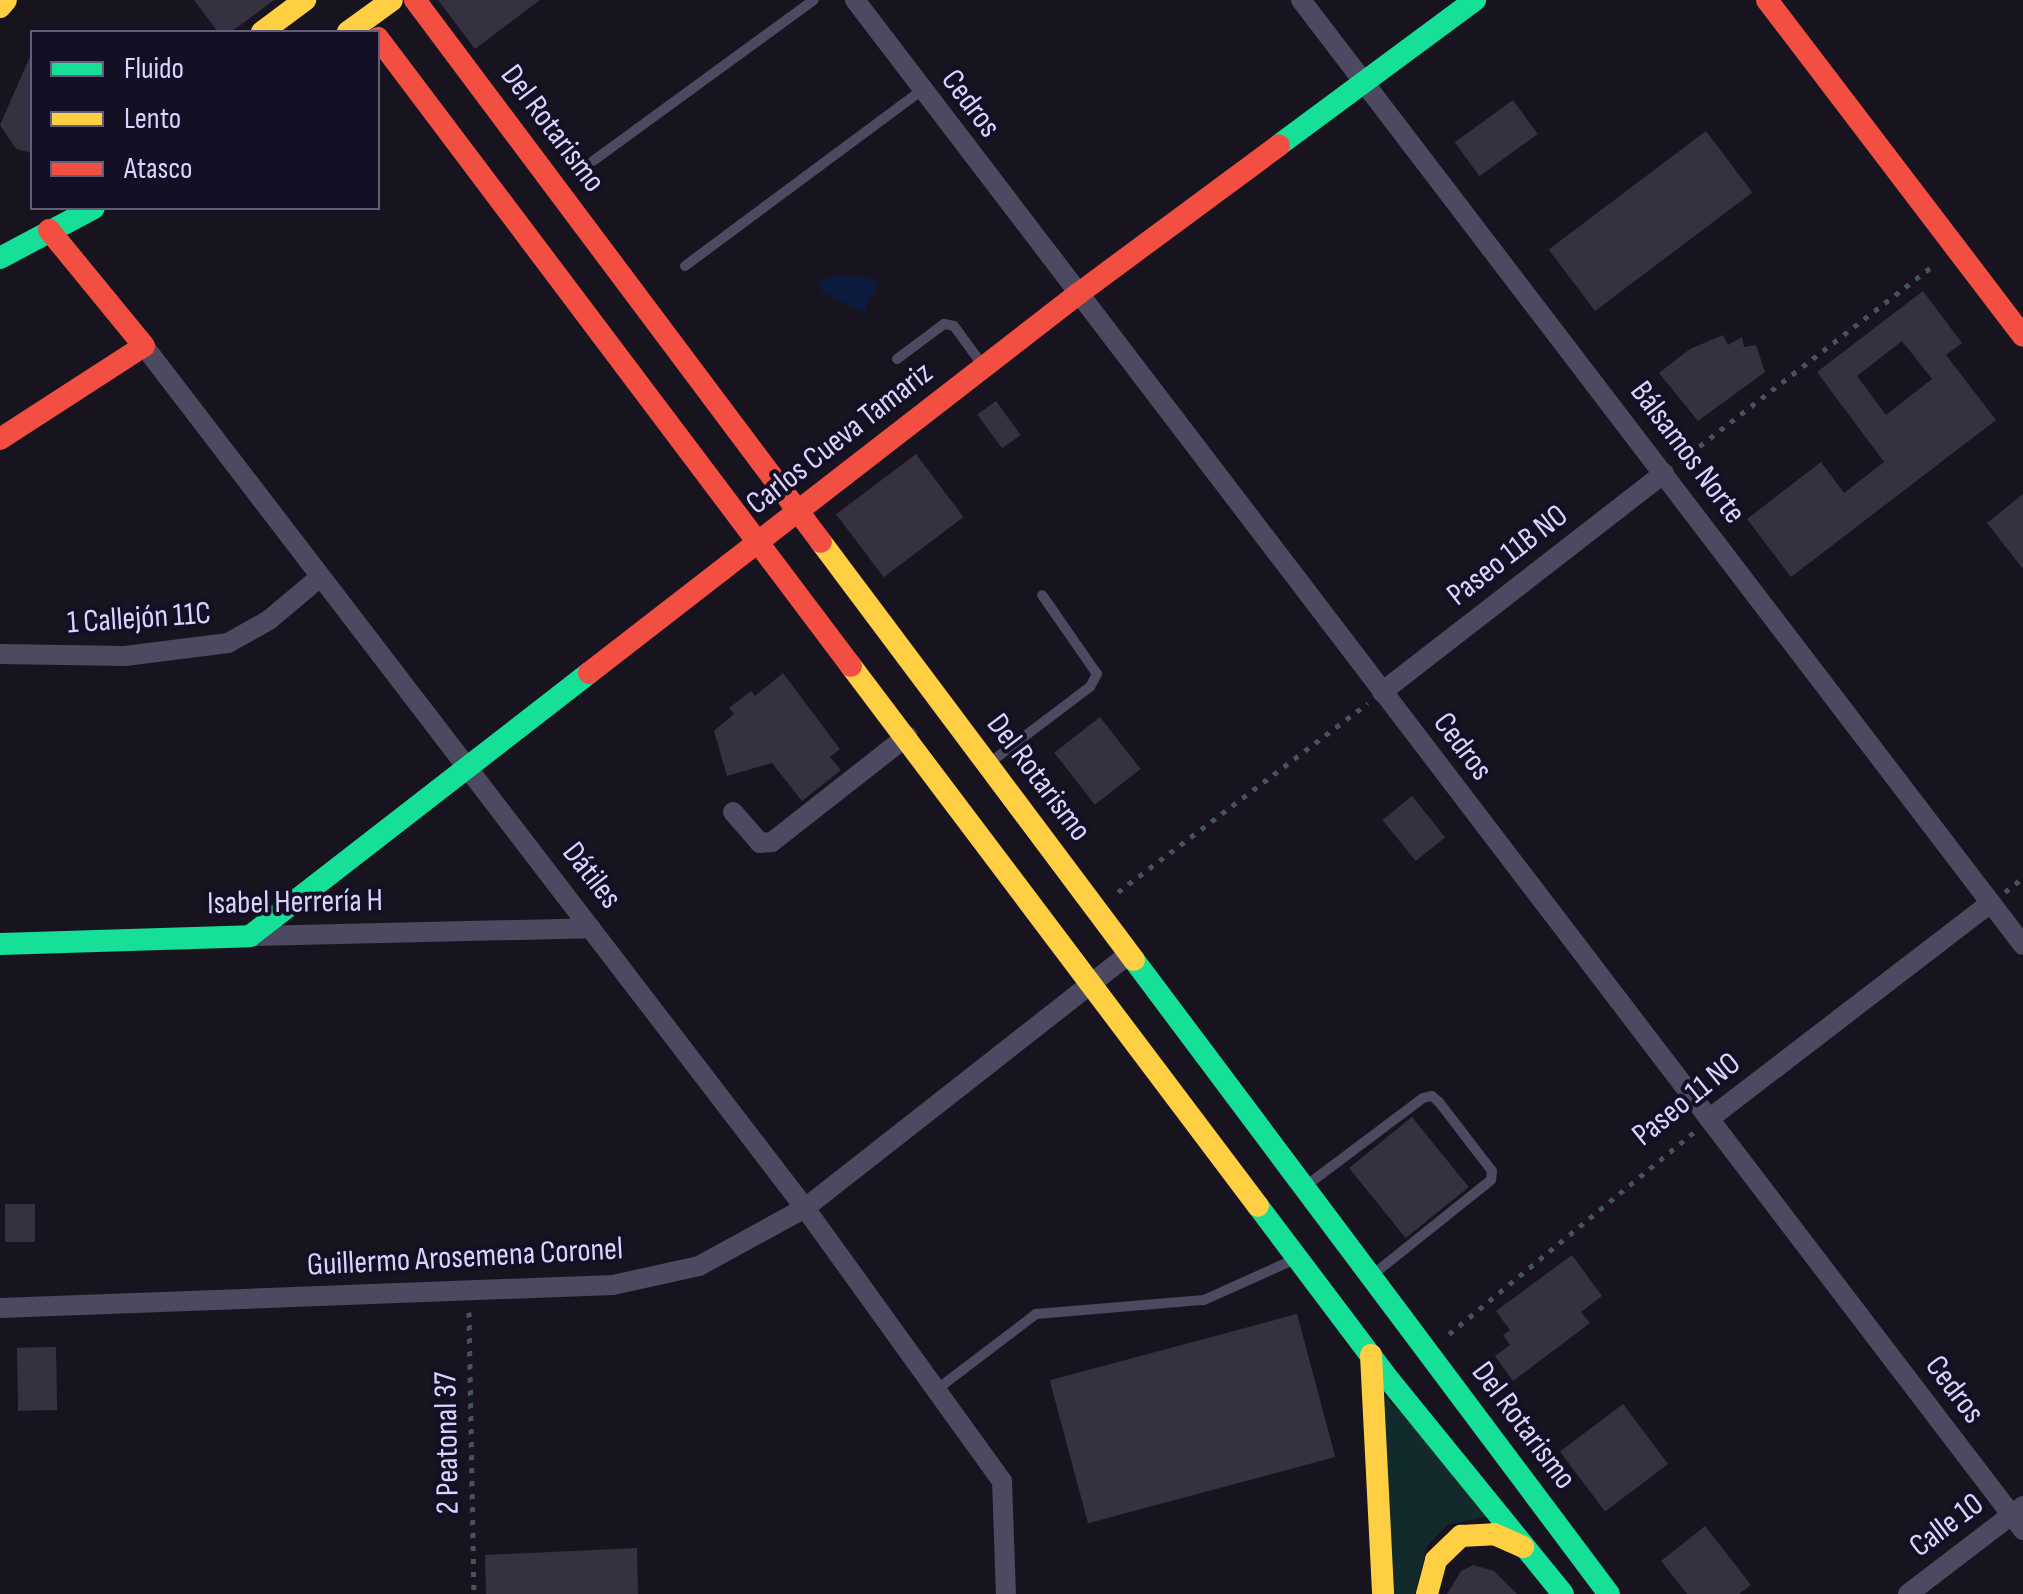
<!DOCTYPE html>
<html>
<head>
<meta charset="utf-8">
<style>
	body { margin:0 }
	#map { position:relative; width:2023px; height:1594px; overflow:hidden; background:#17141f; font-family:"Sofia Sans Condensed",sans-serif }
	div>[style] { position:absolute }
	.green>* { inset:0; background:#132a2c }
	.water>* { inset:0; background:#0c1a3e }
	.building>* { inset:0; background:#353141; transform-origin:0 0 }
	.path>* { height:5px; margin-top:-2.5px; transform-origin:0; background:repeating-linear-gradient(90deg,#475260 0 5px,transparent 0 13px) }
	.lane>* { height:10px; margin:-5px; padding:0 5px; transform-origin:5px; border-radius:5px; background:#4c4960 }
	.street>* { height:20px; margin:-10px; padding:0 10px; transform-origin:10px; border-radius:10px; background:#4c4960 }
	.fast>* { height:22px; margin:-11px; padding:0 11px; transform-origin:11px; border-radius:11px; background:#16e098 }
	.slow>* { height:22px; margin:-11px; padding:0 11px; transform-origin:11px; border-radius:11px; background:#ffcf43 }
	.jam>* { height:22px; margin:-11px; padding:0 11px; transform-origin:11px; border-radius:11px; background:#f24e42 }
	span { translate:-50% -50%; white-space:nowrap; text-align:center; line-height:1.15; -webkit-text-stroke:8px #140f24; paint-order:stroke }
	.street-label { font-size:32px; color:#dad3fe }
	.legend { position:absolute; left:30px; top:30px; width:350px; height:180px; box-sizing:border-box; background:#140f24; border:2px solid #635d7b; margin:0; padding:12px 18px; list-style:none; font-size:30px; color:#dad3fe }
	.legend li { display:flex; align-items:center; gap:20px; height:50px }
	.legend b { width:50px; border:2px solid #635d7b }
</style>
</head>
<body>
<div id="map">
	<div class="green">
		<i style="clip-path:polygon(1383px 1394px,1495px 1515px,1447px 1525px,1427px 1546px,1415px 1594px,1394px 1594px)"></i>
	</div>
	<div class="water">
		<i style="clip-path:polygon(835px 275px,876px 279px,877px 288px,865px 307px,866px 314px,822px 292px,819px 282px)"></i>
	</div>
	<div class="building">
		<i style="clip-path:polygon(194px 0,274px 0,231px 32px,218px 32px)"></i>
		<i style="clip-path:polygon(438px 0,540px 0,475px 49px)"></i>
		<i style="clip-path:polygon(32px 52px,32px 153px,16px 149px,0 125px)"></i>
		<i style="left:1513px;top:100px;width:42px;height:72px;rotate:54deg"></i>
		<i style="left:1706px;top:131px;width:77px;height:197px;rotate:53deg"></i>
		<i style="clip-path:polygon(evenodd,1923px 291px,1962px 343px,1946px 355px,1996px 420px,1791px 577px,1747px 519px,1821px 462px,1844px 493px,1884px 462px,1817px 372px,1923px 291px,1902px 341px,1932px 379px,1886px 415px,1857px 376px,1902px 341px)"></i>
		<i style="clip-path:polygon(1723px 335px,1728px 345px,1742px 337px,1744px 347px,1756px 345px,1765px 372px,1698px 421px,1659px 373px,1690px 349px)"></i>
		<i style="left:996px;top:401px;width:42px;height:23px;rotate:54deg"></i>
		<i style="left:916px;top:454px;width:79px;height:100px;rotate:53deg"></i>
		<i style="clip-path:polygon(2023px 494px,2023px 569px,1987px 523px)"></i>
		<i style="clip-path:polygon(783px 673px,840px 749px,830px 757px,841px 770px,802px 801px,772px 763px,727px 776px,714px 731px,734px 714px,729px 708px,751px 691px,755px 696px)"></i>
		<i style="left:1100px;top:717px;width:66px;height:58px;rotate:52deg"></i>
		<i style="left:1412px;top:796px;width:53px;height:38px;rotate:51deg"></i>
		<i style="left:1412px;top:1117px;width:90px;height:81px;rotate:51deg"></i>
		<i style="left:5px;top:1204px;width:30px;height:38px"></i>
		<i style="clip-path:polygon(1572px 1255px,1602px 1296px,1581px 1312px,1590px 1323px,1513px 1381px,1495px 1356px,1510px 1345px,1503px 1335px,1510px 1330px,1496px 1311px)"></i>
		<i style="left:1297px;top:1314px;width:148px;height:256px;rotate:75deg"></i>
		<i style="left:56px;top:1347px;width:63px;height:39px;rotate:89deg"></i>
		<i style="left:1623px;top:1404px;width:75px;height:79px;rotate:53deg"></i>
		<i style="clip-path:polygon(1705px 1526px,1751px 1585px,1739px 1594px,1687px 1594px,1661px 1561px)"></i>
		<i style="clip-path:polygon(637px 1548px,638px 1594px,486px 1594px,485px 1555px)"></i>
		<i style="clip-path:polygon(1473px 1565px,1494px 1571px,1517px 1594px,1447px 1594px,1461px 1571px)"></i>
	</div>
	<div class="path">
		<i style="left:1679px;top:462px;width:324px;rotate:-37.7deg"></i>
		<i style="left:1118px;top:892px;width:313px;rotate:-37.1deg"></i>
		<i style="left:2005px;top:892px;width:23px;rotate:-38deg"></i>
		<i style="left:469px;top:1312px;width:282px;rotate:89deg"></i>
		<i style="left:1449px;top:1334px;width:319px;rotate:-39.5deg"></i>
	</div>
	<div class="lane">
		<i style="left:593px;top:161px;width:273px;rotate:-36.1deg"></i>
		<i style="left:685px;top:266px;width:295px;rotate:-36.6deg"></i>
		<i style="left:897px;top:359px;width:59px;rotate:-36.7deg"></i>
		<i style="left:944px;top:324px;width:10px;rotate:11deg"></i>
		<i style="left:954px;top:326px;width:46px;rotate:53.9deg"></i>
		<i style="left:992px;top:761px;width:123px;rotate:-37.1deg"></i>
		<i style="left:1090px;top:687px;width:15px;rotate:-62deg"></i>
		<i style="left:1097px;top:674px;width:96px;rotate:-124.8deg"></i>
		<i style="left:1307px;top:1185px;width:145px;rotate:-36.9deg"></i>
		<i style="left:1423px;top:1098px;width:9px;rotate:-13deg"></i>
		<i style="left:1432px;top:1096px;width:9px;rotate:41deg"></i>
		<i style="left:1439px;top:1102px;width:87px;rotate:52.5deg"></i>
		<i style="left:1492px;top:1171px;width:9px;rotate:96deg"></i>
		<i style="left:1491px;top:1180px;width:149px;rotate:141.3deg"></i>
		<i style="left:936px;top:1390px;width:126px;rotate:-37.2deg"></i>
		<i style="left:1036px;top:1314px;width:169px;rotate:-4.8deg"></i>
		<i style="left:1204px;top:1300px;width:98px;rotate:-24.2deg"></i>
	</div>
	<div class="street">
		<i style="left:855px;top:0;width:1925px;rotate:52.64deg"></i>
		<i style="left:1301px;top:0;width:1189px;rotate:52.62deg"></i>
		<i style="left:144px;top:346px;width:1086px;rotate:52.52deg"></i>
		<i style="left:805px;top:1208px;width:337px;rotate:54.2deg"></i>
		<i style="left:1002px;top:1481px;width:113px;rotate:88deg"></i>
		<i style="left:0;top:654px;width:125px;rotate:0.9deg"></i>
		<i style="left:125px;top:656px;width:104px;rotate:-7.2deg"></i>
		<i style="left:228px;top:643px;width:47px;rotate:-29.3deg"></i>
		<i style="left:269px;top:620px;width:67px;rotate:-40.1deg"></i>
		<i style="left:1382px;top:692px;width:357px;rotate:-37.8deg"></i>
		<i style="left:733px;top:812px;width:41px;rotate:48.9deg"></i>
		<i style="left:760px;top:843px;width:12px;rotate:-5deg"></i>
		<i style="left:772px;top:842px;width:172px;rotate:-38.1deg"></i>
		<i style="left:250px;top:936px;width:341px;rotate:-1.3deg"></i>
		<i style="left:1709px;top:1119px;width:355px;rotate:-37.5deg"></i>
		<i style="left:0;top:1308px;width:613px;rotate:-2.15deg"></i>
		<i style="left:613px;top:1285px;width:88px;rotate:-12.5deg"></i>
		<i style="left:699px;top:1266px;width:121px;rotate:-28.7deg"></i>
		<i style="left:805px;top:1208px;width:412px;rotate:-38.1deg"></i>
		<i style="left:1908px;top:1594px;width:145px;rotate:-37.4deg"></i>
	</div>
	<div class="fast">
		<i style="left:1279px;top:145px;width:244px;rotate:-36.5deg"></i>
		<i style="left:0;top:258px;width:106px;rotate:-28deg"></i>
		<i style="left:0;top:944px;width:250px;rotate:-1.8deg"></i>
		<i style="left:250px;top:936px;width:429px;rotate:-37.8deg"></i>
		<i style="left:1134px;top:960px;width:792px;rotate:53.16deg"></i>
		<i style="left:1258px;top:1206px;width:219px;rotate:53deg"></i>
		<i style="left:1390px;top:1381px;width:274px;rotate:50.9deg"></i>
	</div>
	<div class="slow">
		<i style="left:0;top:7px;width:9px;rotate:-49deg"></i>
		<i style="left:262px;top:32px;width:54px;rotate:-36.7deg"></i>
		<i style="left:348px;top:32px;width:54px;rotate:-36deg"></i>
		<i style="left:821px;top:542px;width:522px;rotate:53.17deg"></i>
		<i style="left:851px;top:666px;width:676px;rotate:52.99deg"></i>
		<i style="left:1371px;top:1355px;width:239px;rotate:87.1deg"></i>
		<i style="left:1427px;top:1594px;width:35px;rotate:-75deg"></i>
		<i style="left:1436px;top:1560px;width:35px;rotate:-44deg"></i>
		<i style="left:1461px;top:1536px;width:33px;rotate:-3deg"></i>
		<i style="left:1494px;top:1534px;width:32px;rotate:24deg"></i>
	</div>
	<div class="jam">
		<i style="left:415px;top:0;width:677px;rotate:53.16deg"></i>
		<i style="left:1767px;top:0;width:422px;rotate:52.7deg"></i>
		<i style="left:378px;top:38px;width:786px;rotate:53.01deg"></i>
		<i style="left:0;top:439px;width:171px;rotate:-32.9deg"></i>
		<i style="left:144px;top:346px;width:150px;rotate:-129.3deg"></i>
		<i style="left:589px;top:673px;width:619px;rotate:-37.78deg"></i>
		<i style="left:1078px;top:294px;width:250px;rotate:-36.5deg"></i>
	</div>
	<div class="street-label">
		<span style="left:970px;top:104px;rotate:53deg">Cedros</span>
		<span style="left:552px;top:129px;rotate:53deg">Del Rotarismo</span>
		<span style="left:840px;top:439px;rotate:-38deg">Carlos Cueva Tamariz</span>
		<span style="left:1687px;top:453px;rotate:53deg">Bálsamos Norte</span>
		<span style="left:1508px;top:556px;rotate:-38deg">Paseo 11B NO</span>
		<span style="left:139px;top:619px;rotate:-4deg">1 Callejón 11C</span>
		<span style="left:1462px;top:747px;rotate:53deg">Cedros</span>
		<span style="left:1038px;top:778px;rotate:53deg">Del Rotarismo</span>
		<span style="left:591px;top:876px;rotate:52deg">Dátiles</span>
		<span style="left:295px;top:903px;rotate:-1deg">Isabel Herrería H</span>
		<span style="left:1687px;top:1100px;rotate:-39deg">Paseo 11 NO</span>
		<span style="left:465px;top:1258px;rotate:-3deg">Guillermo Arosemena Coronel</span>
		<span style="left:1954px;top:1390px;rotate:53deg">Cedros</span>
		<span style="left:1523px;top:1426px;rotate:53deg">Del Rotarismo</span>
		<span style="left:448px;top:1443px;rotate:-91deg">2 Peatonal 37</span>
		<span style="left:1947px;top:1526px;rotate:-37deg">Calle 10</span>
	</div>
	<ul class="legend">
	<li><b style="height:12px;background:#16e098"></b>Fluido</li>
	<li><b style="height:12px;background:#ffcf43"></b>Lento</li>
	<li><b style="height:12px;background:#f24e42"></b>Atasco</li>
	</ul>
</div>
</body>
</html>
